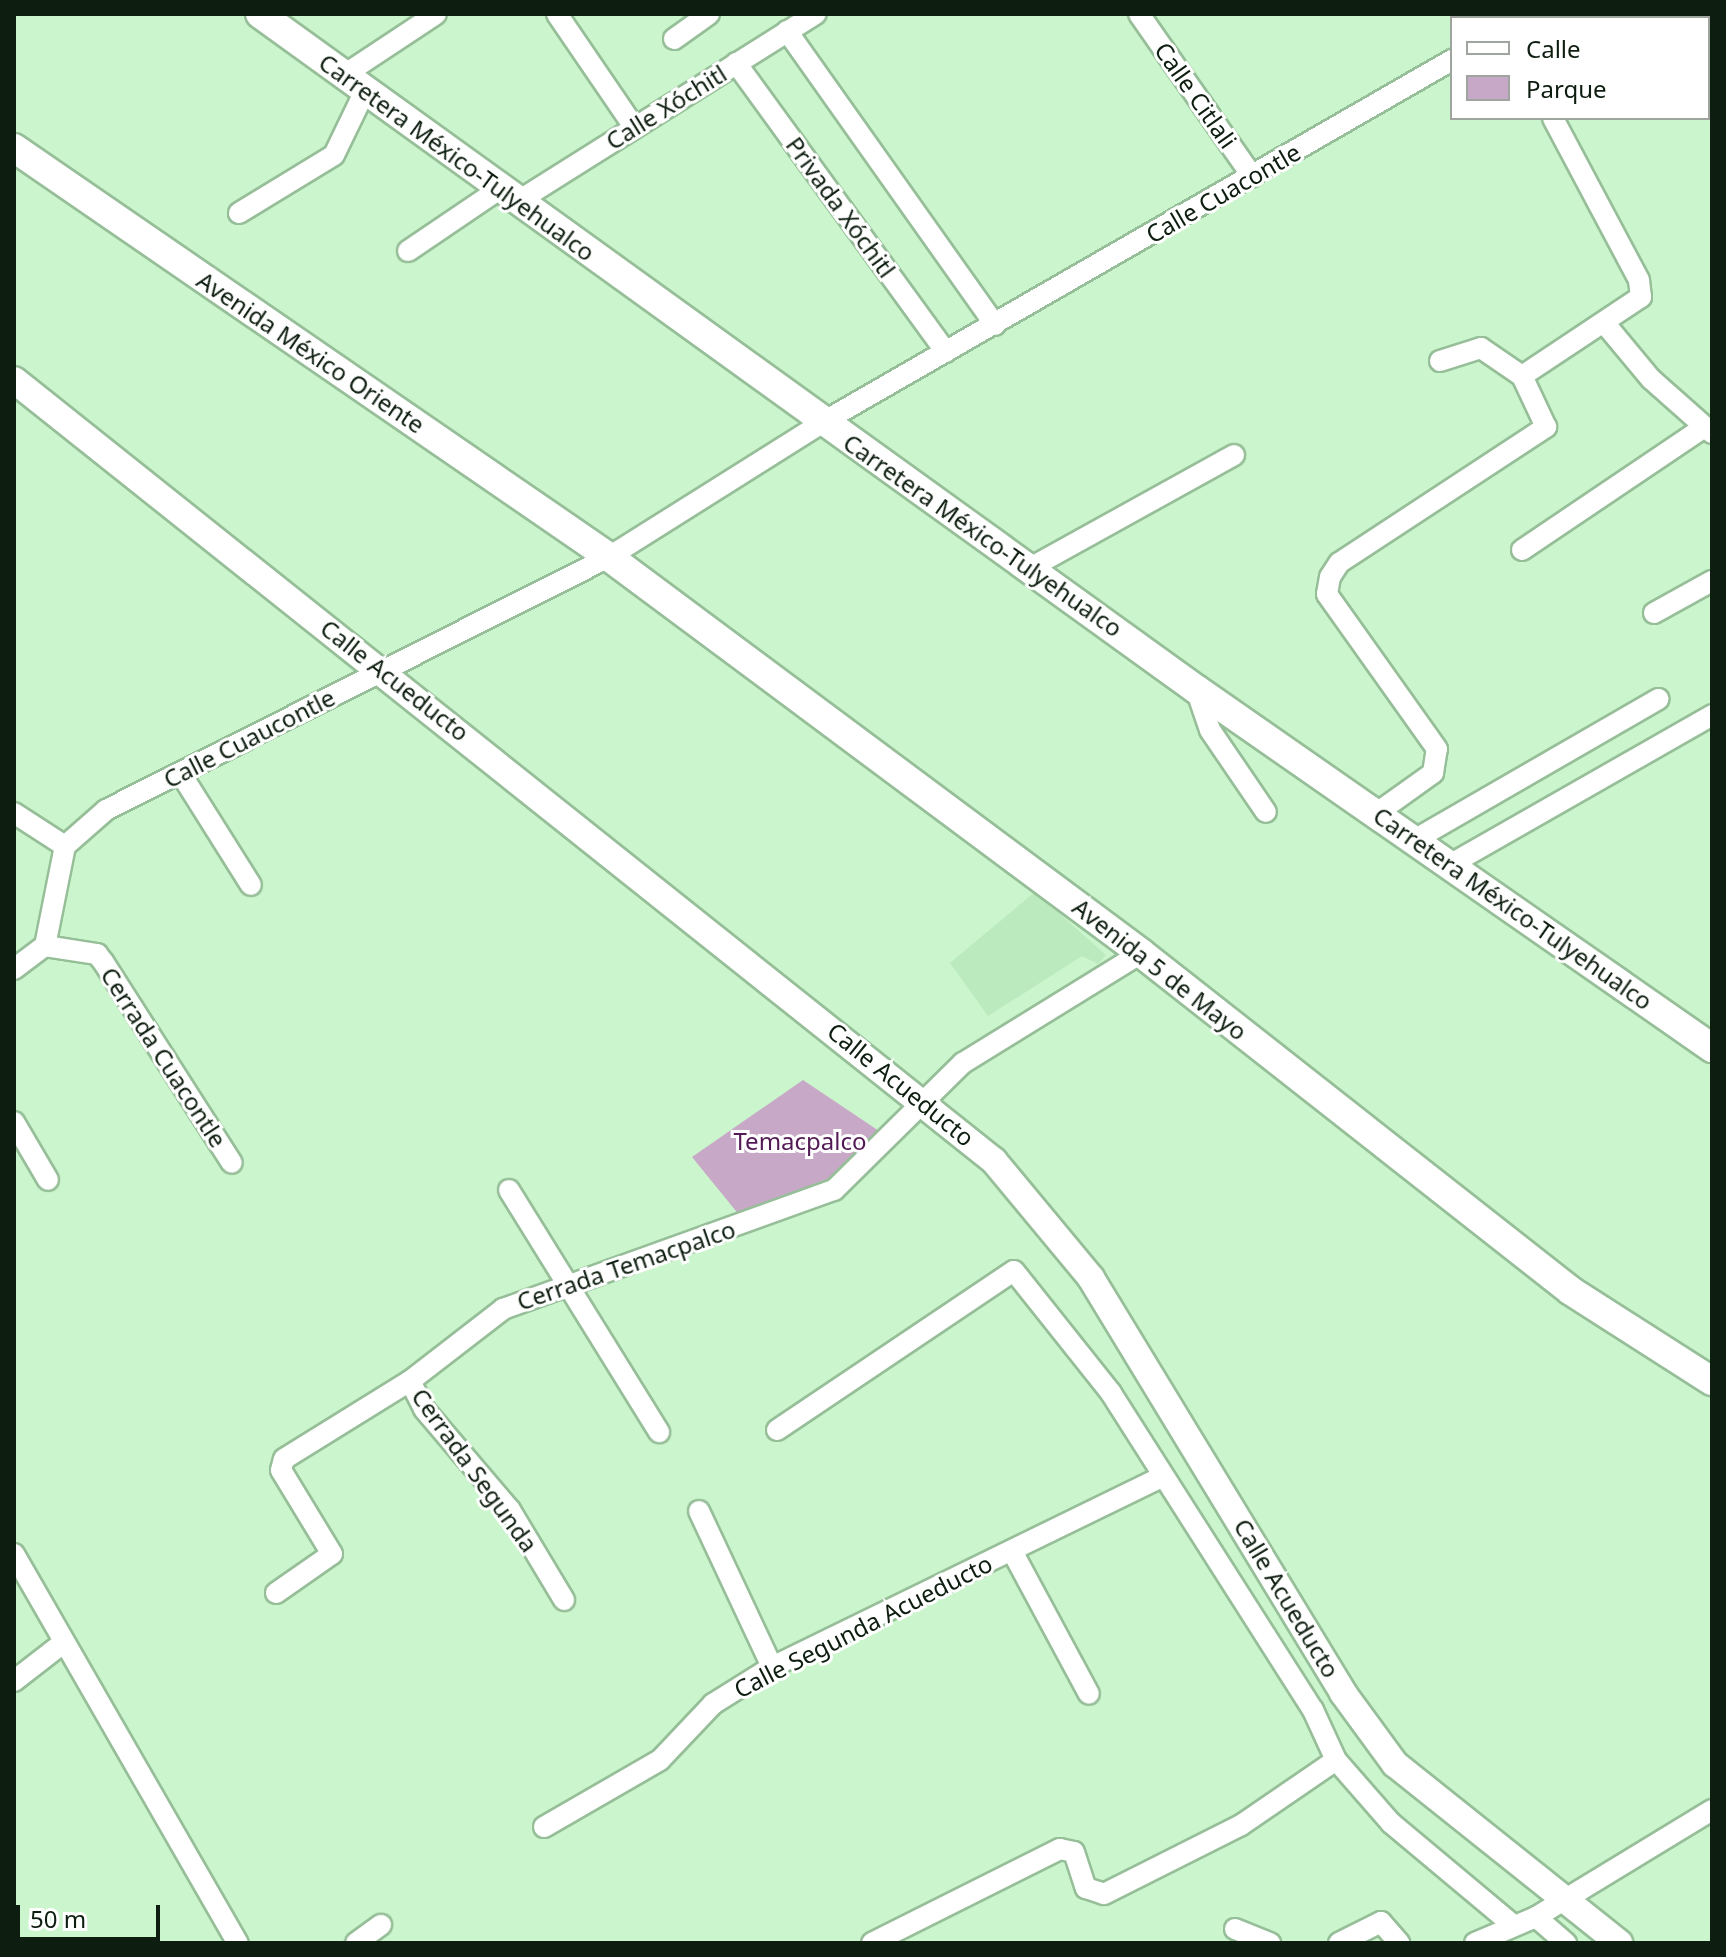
<!DOCTYPE html>
<html>
<head>
<meta charset="utf-8">
<style>
	body { margin:0 }
	#map { position:relative; width:1726px; height:1957px; overflow:hidden; background:#cbf5cd; font-family:"Noto Sans",sans-serif }
	div>[style] { position:absolute }
	.built>* { inset:0; background:#baeabd }
	.green>* { inset:0; background:#c7a9c7 }
	.roads { filter:drop-shadow(2px 0 #96be98) drop-shadow(-2px 0 #96be98) drop-shadow(0 2px #96be98) drop-shadow(0 -2px #96be98) }
	.minor>* { height:20px; margin:-10px; padding:0 10px; transform-origin:10px; border-radius:10px; background:#fff }
	.tertiary>* { height:26px; margin:-13px; padding:0 13px; transform-origin:13px; border-radius:13px; background:#fff }
	.secondary>* { height:28px; margin:-14px; padding:0 14px; transform-origin:14px; border-radius:14px; background:#fff }
	span { translate:-50% -50%; white-space:nowrap; text-align:center; line-height:1.15; -webkit-text-stroke:6px #fff; paint-order:stroke }
	.street-label { font-size:24px; color:#0d1d0f }
	.park-label { font-size:24px; color:#531a55 }
	.frame { position:absolute; inset:0; border:16px solid #0d1d0f; pointer-events:none }
	.legend { position:absolute; left:1450px; top:16px; width:260px; height:104px; box-sizing:border-box; background:#fff; border:2px solid #9ea59f; margin:0; padding:10px 14px; list-style:none; font-size:24px; color:#0d1d0f }
	.legend li { display:flex; align-items:center; gap:16px; height:40px }
	.legend b { width:40px; border:2px solid #9ea59f }
	.scale { position:absolute; left:16px; top:1905px; width:144px; height:36px; box-sizing:border-box; border:4px solid #0d1d0f; border-top:0; padding-left:10px; font-size:24px; line-height:28px; white-space:nowrap; color:#0d1d0f; -webkit-text-stroke:6px #fff; paint-order:stroke }
</style>
</head>
<body>
<div id="map">
	<div class="built">
		<i style="clip-path:polygon(1035px 892px,1106px 955px,1098px 964px,1082px 956px,988px 1016px,950px 963px)"></i>
	</div>
	<div class="green">
		<i style="clip-path:polygon(803px 1080px,882px 1133px,831px 1181px,740px 1216px,692px 1157px)"></i>
	</div>
	<div class="roads">
		<div class="minor">
			<i style="left:557px;top:14px;width:137px;rotate:55.7deg"></i>
			<i style="left:1139px;top:14px;width:198px;rotate:55.1deg"></i>
			<i style="left:1525px;top:18px;width:8px;rotate:-30deg"></i>
			<i style="left:787px;top:31px;width:360px;rotate:54.7deg"></i>
			<i style="left:674px;top:39px;width:43px;rotate:-35.5deg"></i>
			<i style="left:736px;top:63px;width:357px;rotate:54deg"></i>
			<i style="left:344px;top:75px;width:110px;rotate:-33.5deg"></i>
			<i style="left:517px;top:202px;width:353px;rotate:-32.2deg"></i>
			<i style="left:239px;top:213px;width:111px;rotate:-31.4deg"></i>
			<i style="left:334px;top:155px;width:71px;rotate:-64.2deg"></i>
			<i style="left:408px;top:251px;width:109px;rotate:-34.1deg"></i>
			<i style="left:1606px;top:325px;width:70px;rotate:50.2deg"></i>
			<i style="left:1651px;top:379px;width:81px;rotate:41.5deg"></i>
			<i style="left:1440px;top:361px;width:43px;rotate:-17.6deg"></i>
			<i style="left:1481px;top:348px;width:50px;rotate:34.3deg"></i>
			<i style="left:1522px;top:376px;width:143px;rotate:-33.6deg"></i>
			<i style="left:1641px;top:297px;width:17px;rotate:-97deg"></i>
			<i style="left:1639px;top:280px;width:183px;rotate:-118deg"></i>
			<i style="left:1522px;top:550px;width:218px;rotate:-34deg"></i>
			<i style="left:1032px;top:567px;width:231px;rotate:-29deg"></i>
			<i style="left:1654px;top:613px;width:66px;rotate:-28.9deg"></i>
			<i style="left:1196px;top:689px;width:43px;rotate:71.1deg"></i>
			<i style="left:1210px;top:730px;width:99px;rotate:55.7deg"></i>
			<i style="left:181px;top:774px;width:131px;rotate:57.8deg"></i>
			<i style="left:14px;top:813px;width:61px;rotate:32.9deg"></i>
			<i style="left:1377px;top:813px;width:69px;rotate:-35.5deg"></i>
			<i style="left:1433px;top:773px;width:24px;rotate:-81deg"></i>
			<i style="left:1437px;top:749px;width:190px;rotate:-125.4deg"></i>
			<i style="left:1327px;top:594px;width:17px;rotate:-80deg"></i>
			<i style="left:1330px;top:577px;width:17px;rotate:-57deg"></i>
			<i style="left:1339px;top:563px;width:248px;rotate:-33.3deg"></i>
			<i style="left:1546px;top:427px;width:56px;rotate:-115.2deg"></i>
			<i style="left:1416px;top:839px;width:280px;rotate:-30deg"></i>
			<i style="left:1453px;top:863px;width:298px;rotate:-29.7deg"></i>
			<i style="left:45px;top:946px;width:53px;rotate:8.7deg"></i>
			<i style="left:97px;top:954px;width:11px;rotate:52deg"></i>
			<i style="left:104px;top:963px;width:237px;rotate:57.4deg"></i>
			<i style="left:14px;top:969px;width:39px;rotate:-37deg"></i>
			<i style="left:45px;top:946px;width:102px;rotate:-78.7deg"></i>
			<i style="left:65px;top:846px;width:55px;rotate:-41.3deg"></i>
			<i style="left:106px;top:810px;width:563px;rotate:-26.7deg"></i>
			<i style="left:609px;top:557px;width:253px;rotate:-32.2deg"></i>
			<i style="left:823px;top:422px;width:726px;rotate:-29.92deg"></i>
			<i style="left:14px;top:1122px;width:67px;rotate:59.6deg"></i>
			<i style="left:509px;top:1190px;width:285px;rotate:58.2deg"></i>
			<i style="left:410px;top:1381px;width:31px;rotate:63deg"></i>
			<i style="left:424px;top:1409px;width:133px;rotate:49.6deg"></i>
			<i style="left:510px;top:1510px;width:105px;rotate:59deg"></i>
			<i style="left:777px;top:1430px;width:285px;rotate:-33.9deg"></i>
			<i style="left:1014px;top:1271px;width:156px;rotate:51.5deg"></i>
			<i style="left:1111px;top:1393px;width:376px;rotate:57.5deg"></i>
			<i style="left:1313px;top:1710px;width:55px;rotate:65.3deg"></i>
			<i style="left:1336px;top:1760px;width:84px;rotate:48.9deg"></i>
			<i style="left:1391px;top:1823px;width:159px;rotate:39.9deg"></i>
			<i style="left:699px;top:1511px;width:172px;rotate:64.9deg"></i>
			<i style="left:1012px;top:1551px;width:162px;rotate:61.7deg"></i>
			<i style="left:14px;top:1554px;width:449px;rotate:60.1deg"></i>
			<i style="left:276px;top:1593px;width:68px;rotate:-34.9deg"></i>
			<i style="left:332px;top:1554px;width:98px;rotate:-121.3deg"></i>
			<i style="left:281px;top:1470px;width:11px;rotate:-75deg"></i>
			<i style="left:284px;top:1459px;width:148px;rotate:-31.8deg"></i>
			<i style="left:410px;top:1381px;width:118px;rotate:-37.7deg"></i>
			<i style="left:503px;top:1309px;width:352px;rotate:-19.8deg"></i>
			<i style="left:834px;top:1190px;width:181px;rotate:-44.6deg"></i>
			<i style="left:963px;top:1063px;width:209px;rotate:-31.7deg"></i>
			<i style="left:14px;top:1681px;width:62px;rotate:-37.8deg"></i>
			<i style="left:544px;top:1827px;width:134px;rotate:-30deg"></i>
			<i style="left:660px;top:1760px;width:77px;rotate:-46.6deg"></i>
			<i style="left:713px;top:1704px;width:70px;rotate:-32.1deg"></i>
			<i style="left:772px;top:1667px;width:432px;rotate:-26deg"></i>
			<i style="left:1536px;top:1917px;width:40px;rotate:41deg"></i>
			<i style="left:1235px;top:1929px;width:38px;rotate:22deg"></i>
			<i style="left:356px;top:1943px;width:31px;rotate:-36deg"></i>
			<i style="left:872px;top:1943px;width:210px;rotate:-26.6deg"></i>
			<i style="left:1060px;top:1849px;width:14px;rotate:12deg"></i>
			<i style="left:1074px;top:1852px;width:38px;rotate:72deg"></i>
			<i style="left:1086px;top:1888px;width:19px;rotate:18deg"></i>
			<i style="left:1104px;top:1894px;width:153px;rotate:-26.7deg"></i>
			<i style="left:1241px;top:1825px;width:115px;rotate:-34.4deg"></i>
			<i style="left:1339px;top:1943px;width:47px;rotate:-26.6deg"></i>
			<i style="left:1381px;top:1922px;width:28px;rotate:49deg"></i>
			<i style="left:1475px;top:1943px;width:66px;rotate:-23.1deg"></i>
			<i style="left:1536px;top:1917px;width:206px;rotate:-31.3deg"></i>
		</div>
		<div class="tertiary">
			<i style="left:14px;top:380px;width:1253px;rotate:38.55deg"></i>
			<i style="left:994px;top:1161px;width:152px;rotate:50.3deg"></i>
			<i style="left:1091px;top:1278px;width:486px;rotate:58.7deg"></i>
			<i style="left:1343px;top:1693px;width:88px;rotate:53.8deg"></i>
			<i style="left:1395px;top:1764px;width:287px;rotate:38.6deg"></i>
		</div>
		<div class="secondary">
			<i style="left:260px;top:14px;width:1154px;rotate:35.8deg"></i>
			<i style="left:1196px;top:689px;width:629px;rotate:34.83deg"></i>
			<i style="left:14px;top:148px;width:722px;rotate:34.5deg"></i>
			<i style="left:609px;top:557px;width:663px;rotate:36.66deg"></i>
			<i style="left:1141px;top:953px;width:547px;rotate:38.17deg"></i>
			<i style="left:1571px;top:1291px;width:167px;rotate:32.6deg"></i>
		</div>
	</div>
	<div class="street-label">
		<span style="left:1196px;top:95px;rotate:55deg">Calle Citlali</span>
		<span style="left:666px;top:107px;rotate:-32deg">Calle Xóchitl</span>
		<span style="left:457px;top:157px;rotate:36deg">Carretera México-Tulyehualco</span>
		<span style="left:1223px;top:193px;rotate:-30deg">Calle Cuacontle</span>
		<span style="left:841px;top:207px;rotate:54deg">Privada Xóchitl</span>
		<span style="left:311px;top:352px;rotate:34deg">Avenida México Oriente</span>
		<span style="left:983px;top:535px;rotate:35deg">Carretera México-Tulyehualco</span>
		<span style="left:395px;top:680px;rotate:38deg">Calle Acueducto</span>
		<span style="left:249px;top:738px;rotate:-27deg">Calle Cuaucontle</span>
		<span style="left:1513px;top:908px;rotate:35deg">Carretera México-Tulyehualco</span>
		<span style="left:1160px;top:969px;rotate:38deg">Avenida 5 de Mayo</span>
		<span style="left:164px;top:1057px;rotate:57deg">Cerrada Cuacontle</span>
		<span style="left:901px;top:1084px;rotate:39deg">Calle Acueducto</span>
		<span style="left:626px;top:1265px;rotate:-19deg">Cerrada Temacpalco</span>
		<span style="left:475px;top:1470px;rotate:54deg">Cerrada Segunda</span>
		<span style="left:1287px;top:1598px;rotate:59deg">Calle Acueducto</span>
		<span style="left:863px;top:1626px;rotate:-27deg">Calle Segunda Acueducto</span>
	</div>
	<div class="park-label">
		<span style="left:800px;top:1141px">Temacpalco</span>
	</div>
	<div class="frame"></div>
	<ul class="legend">
	<li><b style="height:10px;background:#fff"></b>Calle</li>
	<li><b style="height:22px;background:#c7a9c7"></b>Parque</li>
	</ul>
	<div class="scale">50 m</div>
</div>
</body>
</html>
